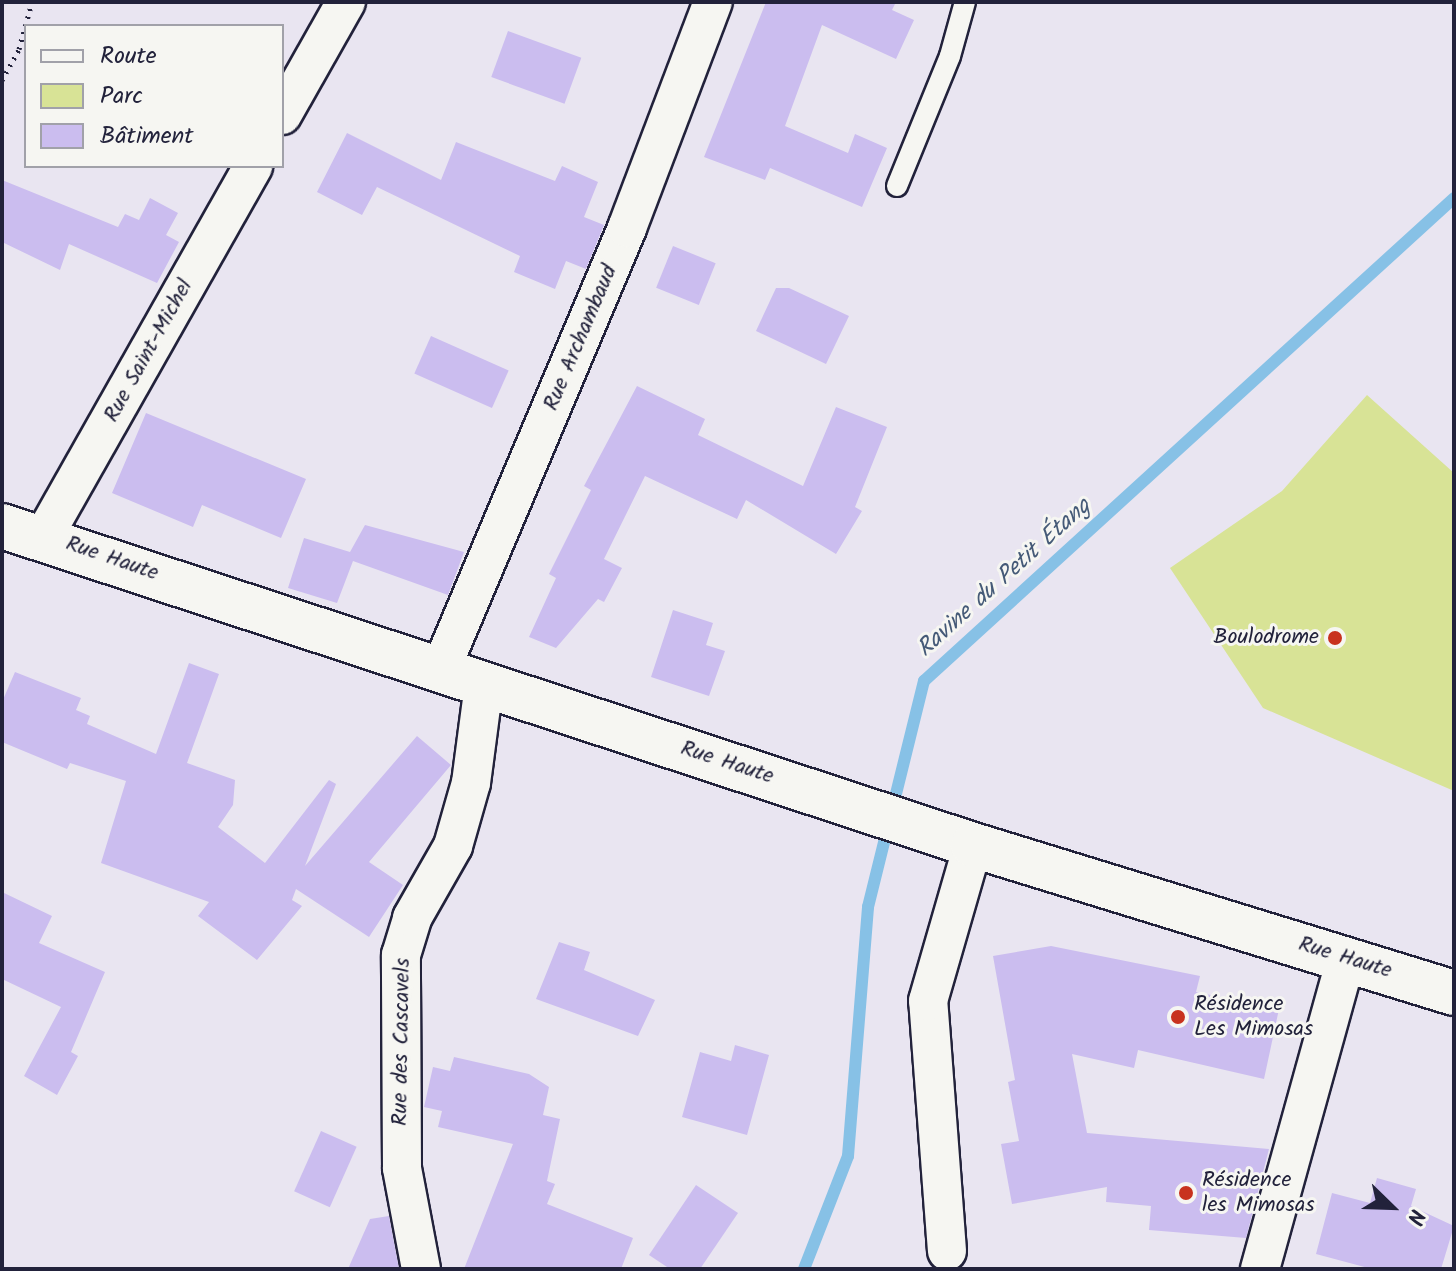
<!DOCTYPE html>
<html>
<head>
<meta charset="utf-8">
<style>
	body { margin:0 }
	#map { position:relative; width:1456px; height:1271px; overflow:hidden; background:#e9e5f1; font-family:Kalam,sans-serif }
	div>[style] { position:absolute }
	.green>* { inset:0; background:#d8e396 }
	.stream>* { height:12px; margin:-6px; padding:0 6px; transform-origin:6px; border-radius:6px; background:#87c1e6 }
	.building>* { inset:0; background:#cbbdef; transform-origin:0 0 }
	.path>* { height:5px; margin-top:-2.5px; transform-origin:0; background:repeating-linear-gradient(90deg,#22223b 0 2px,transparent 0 8px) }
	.roads { filter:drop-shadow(2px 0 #22223b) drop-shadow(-2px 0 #22223b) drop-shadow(0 2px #22223b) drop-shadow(0 -2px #22223b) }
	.lane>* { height:20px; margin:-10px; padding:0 10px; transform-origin:10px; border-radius:10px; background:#f6f6f2 }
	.street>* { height:38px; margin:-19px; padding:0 19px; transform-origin:19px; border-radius:19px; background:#f6f6f2 }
	.secondary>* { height:44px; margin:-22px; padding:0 22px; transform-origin:22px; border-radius:22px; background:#f6f6f2 }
	.dots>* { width:22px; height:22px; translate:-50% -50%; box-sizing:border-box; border:4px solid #f6f6f2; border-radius:50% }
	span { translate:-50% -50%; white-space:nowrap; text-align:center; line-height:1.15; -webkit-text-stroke:6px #f6f6f2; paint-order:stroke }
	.street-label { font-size:22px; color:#22223b }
	.poi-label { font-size:22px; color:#22223b }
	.right { translate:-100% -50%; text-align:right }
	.left { translate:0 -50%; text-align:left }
	.water-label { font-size:24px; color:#455a77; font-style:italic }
	.frame { position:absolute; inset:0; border:4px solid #22223b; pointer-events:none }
	.legend { position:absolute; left:24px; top:24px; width:260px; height:144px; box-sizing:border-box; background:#f6f6f2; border:2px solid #a1a1a9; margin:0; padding:10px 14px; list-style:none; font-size:24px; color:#22223b }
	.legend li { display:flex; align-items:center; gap:16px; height:40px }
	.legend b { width:40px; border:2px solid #a1a1a9 }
	.north { position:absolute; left:1352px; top:1167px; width:80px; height:80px; -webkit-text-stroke:6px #f6f6f2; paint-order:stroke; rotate:113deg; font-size:22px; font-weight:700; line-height:32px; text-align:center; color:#22223b }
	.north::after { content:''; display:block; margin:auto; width:28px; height:36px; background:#22223b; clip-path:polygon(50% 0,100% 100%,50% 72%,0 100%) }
</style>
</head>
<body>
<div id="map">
	<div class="green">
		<i style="clip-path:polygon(1367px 395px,1454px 473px,1454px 791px,1263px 708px,1170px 568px,1282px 491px)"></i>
	</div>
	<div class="stream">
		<i style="left:804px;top:1269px;width:121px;rotate:-68.7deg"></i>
		<i style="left:848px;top:1156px;width:250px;rotate:-85.4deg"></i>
		<i style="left:868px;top:907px;width:233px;rotate:-76.1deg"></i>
		<i style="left:924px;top:681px;width:717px;rotate:-42.34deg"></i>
	</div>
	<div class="building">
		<i style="clip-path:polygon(766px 2px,896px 2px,892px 10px,914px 20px,896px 59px,822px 25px,785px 126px,848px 153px,855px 134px,887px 148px,862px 207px,770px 168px,765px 180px,704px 157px)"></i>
		<i style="left:508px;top:31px;width:78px;height:49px;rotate:20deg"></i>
		<i style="clip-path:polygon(347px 133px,441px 180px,456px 142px,555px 181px,562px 166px,598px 182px,584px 217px,604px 225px,586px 269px,566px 261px,555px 289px,514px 272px,520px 256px,377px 187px,362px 215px,317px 192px)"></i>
		<i style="clip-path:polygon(2px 180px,118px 227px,125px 214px,139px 220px,150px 198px,178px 213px,166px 235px,179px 242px,157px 283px,69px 244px,60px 270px,2px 242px)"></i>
		<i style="left:673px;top:246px;width:46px;height:45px;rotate:22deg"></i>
		<i style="clip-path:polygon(776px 288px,789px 288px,849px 316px,826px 364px,756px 331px)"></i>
		<i style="left:431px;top:336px;width:85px;height:41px;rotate:24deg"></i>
		<i style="clip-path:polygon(637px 386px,705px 419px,698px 435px,803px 486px,836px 407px,887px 427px,855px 507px,862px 511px,836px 554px,746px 500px,737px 519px,645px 476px,604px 559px,622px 568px,604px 602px,598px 599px,556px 648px,529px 637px,556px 578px,549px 574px,591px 490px,584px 486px)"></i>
		<i style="clip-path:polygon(146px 413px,306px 479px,281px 538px,202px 505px,193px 527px,112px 493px)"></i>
		<i style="clip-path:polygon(365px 525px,464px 552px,448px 595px,353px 561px,337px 603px,288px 588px,304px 538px,350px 552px)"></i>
		<i style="clip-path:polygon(673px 610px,713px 623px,706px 645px,725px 651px,709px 696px,651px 677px)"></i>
		<i style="clip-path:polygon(189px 663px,219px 674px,187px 763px,235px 780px,233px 805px,218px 827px,265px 863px,329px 780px,336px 784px,305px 866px,417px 736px,451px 765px,369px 862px,403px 885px,369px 937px,296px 889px,292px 900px,302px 906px,257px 960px,198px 916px,209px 902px,101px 863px,126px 781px,70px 763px,67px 769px,2px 742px,2px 702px,15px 672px,81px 698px,76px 710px,90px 716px,87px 724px,156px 754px)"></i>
		<i style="clip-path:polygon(2px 892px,52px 916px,39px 943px,105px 972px,71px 1052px,78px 1056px,57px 1095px,24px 1076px,61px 1007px,2px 979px)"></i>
		<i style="clip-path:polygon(559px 942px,590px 952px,584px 970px,655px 1000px,638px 1036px,536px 999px)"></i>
		<i style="clip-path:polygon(1051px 946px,1200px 976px,1196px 992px,1279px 1009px,1264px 1079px,1138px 1050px,1134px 1068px,1072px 1054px,1087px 1133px,1269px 1149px,1246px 1238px,1149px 1230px,1151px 1206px,1106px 1202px,1107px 1187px,1012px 1204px,1001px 1144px,1019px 1141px,1008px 1082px,1015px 1080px,993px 956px)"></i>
		<i style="clip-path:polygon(735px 1045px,769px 1055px,747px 1135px,682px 1117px,700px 1052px,731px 1061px)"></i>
		<i style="clip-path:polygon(454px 1057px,529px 1074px,549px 1087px,543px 1115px,560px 1119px,547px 1181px,555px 1184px,547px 1204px,633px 1238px,621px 1269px,464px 1269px,513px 1144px,438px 1127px,442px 1111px,424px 1107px,433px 1067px,450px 1071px)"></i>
		<i style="left:321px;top:1131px;width:39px;height:66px;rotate:24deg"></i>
		<i style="clip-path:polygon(1377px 1178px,1416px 1189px,1411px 1206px,1454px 1226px,1441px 1269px,1372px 1269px,1316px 1254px,1332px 1193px,1370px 1203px)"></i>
		<i style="clip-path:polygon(696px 1185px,738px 1213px,700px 1269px,670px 1269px,649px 1255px)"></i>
		<i style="clip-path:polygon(389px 1216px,399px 1269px,348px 1269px,370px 1219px)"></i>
	</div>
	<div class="path">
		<i style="left:2px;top:80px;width:35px;rotate:-61deg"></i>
		<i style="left:19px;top:49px;width:49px;rotate:-74.5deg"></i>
	</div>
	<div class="roads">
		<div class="lane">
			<i style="left:897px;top:186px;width:140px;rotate:-67.8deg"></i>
			<i style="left:950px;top:56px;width:56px;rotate:-74.5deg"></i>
		</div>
		<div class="street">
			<i style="left:282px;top:115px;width:130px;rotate:-60.5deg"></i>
			<i style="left:44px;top:536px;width:425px;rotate:-60.5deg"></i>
			<i style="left:440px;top:671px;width:481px;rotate:-67.1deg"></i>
			<i style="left:627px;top:228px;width:242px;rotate:-69.2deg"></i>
			<i style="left:947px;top:1251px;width:251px;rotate:-94.3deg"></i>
			<i style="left:928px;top:1001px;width:162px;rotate:-73.9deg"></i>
			<i style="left:421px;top:1269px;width:103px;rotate:-100.7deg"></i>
			<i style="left:402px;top:1168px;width:213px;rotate:-90.3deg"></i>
			<i style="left:401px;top:955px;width:39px;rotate:-73deg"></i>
			<i style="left:412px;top:918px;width:83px;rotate:-60.3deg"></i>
			<i style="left:453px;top:846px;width:66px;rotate:-74.1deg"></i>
			<i style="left:471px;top:783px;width:100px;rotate:-82.5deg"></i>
			<i style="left:1260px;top:1269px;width:323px;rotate:-74.5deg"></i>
		</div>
		<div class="secondary">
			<i style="left:2px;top:526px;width:1022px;rotate:18.19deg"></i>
			<i style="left:973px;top:845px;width:503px;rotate:17.1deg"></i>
		</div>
	</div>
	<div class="dots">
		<i style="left:1335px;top:638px;background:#c8321e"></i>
		<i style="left:1178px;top:1017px;background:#c8321e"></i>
		<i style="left:1186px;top:1193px;background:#c8321e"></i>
	</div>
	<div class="street-label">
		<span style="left:581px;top:338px;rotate:-67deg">Rue Archambaud</span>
		<span style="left:149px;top:351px;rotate:-61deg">Rue Saint-Michel</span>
		<span style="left:112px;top:559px;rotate:19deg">Rue Haute</span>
		<span style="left:727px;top:763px;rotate:18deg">Rue Haute</span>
		<span style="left:1345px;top:958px;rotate:17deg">Rue Haute</span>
		<span style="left:402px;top:1042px;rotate:-89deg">Rue des Cascavels</span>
	</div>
	<div class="poi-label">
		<span class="right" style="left:1319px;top:638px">Boulodrome</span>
		<span class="left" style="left:1194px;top:1017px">Résidence<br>Les Mimosas</span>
		<span class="left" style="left:1202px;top:1193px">Résidence<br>les Mimosas</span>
	</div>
	<div class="water-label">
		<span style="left:1004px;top:578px;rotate:-42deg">Ravine du Petit Étang</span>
	</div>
	<div class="frame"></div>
	<ul class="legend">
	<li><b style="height:10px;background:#f6f6f2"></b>Route</li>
	<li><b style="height:22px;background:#d8e396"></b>Parc</li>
	<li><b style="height:22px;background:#cbbdef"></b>Bâtiment</li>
	</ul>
	<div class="north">N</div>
</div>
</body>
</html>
